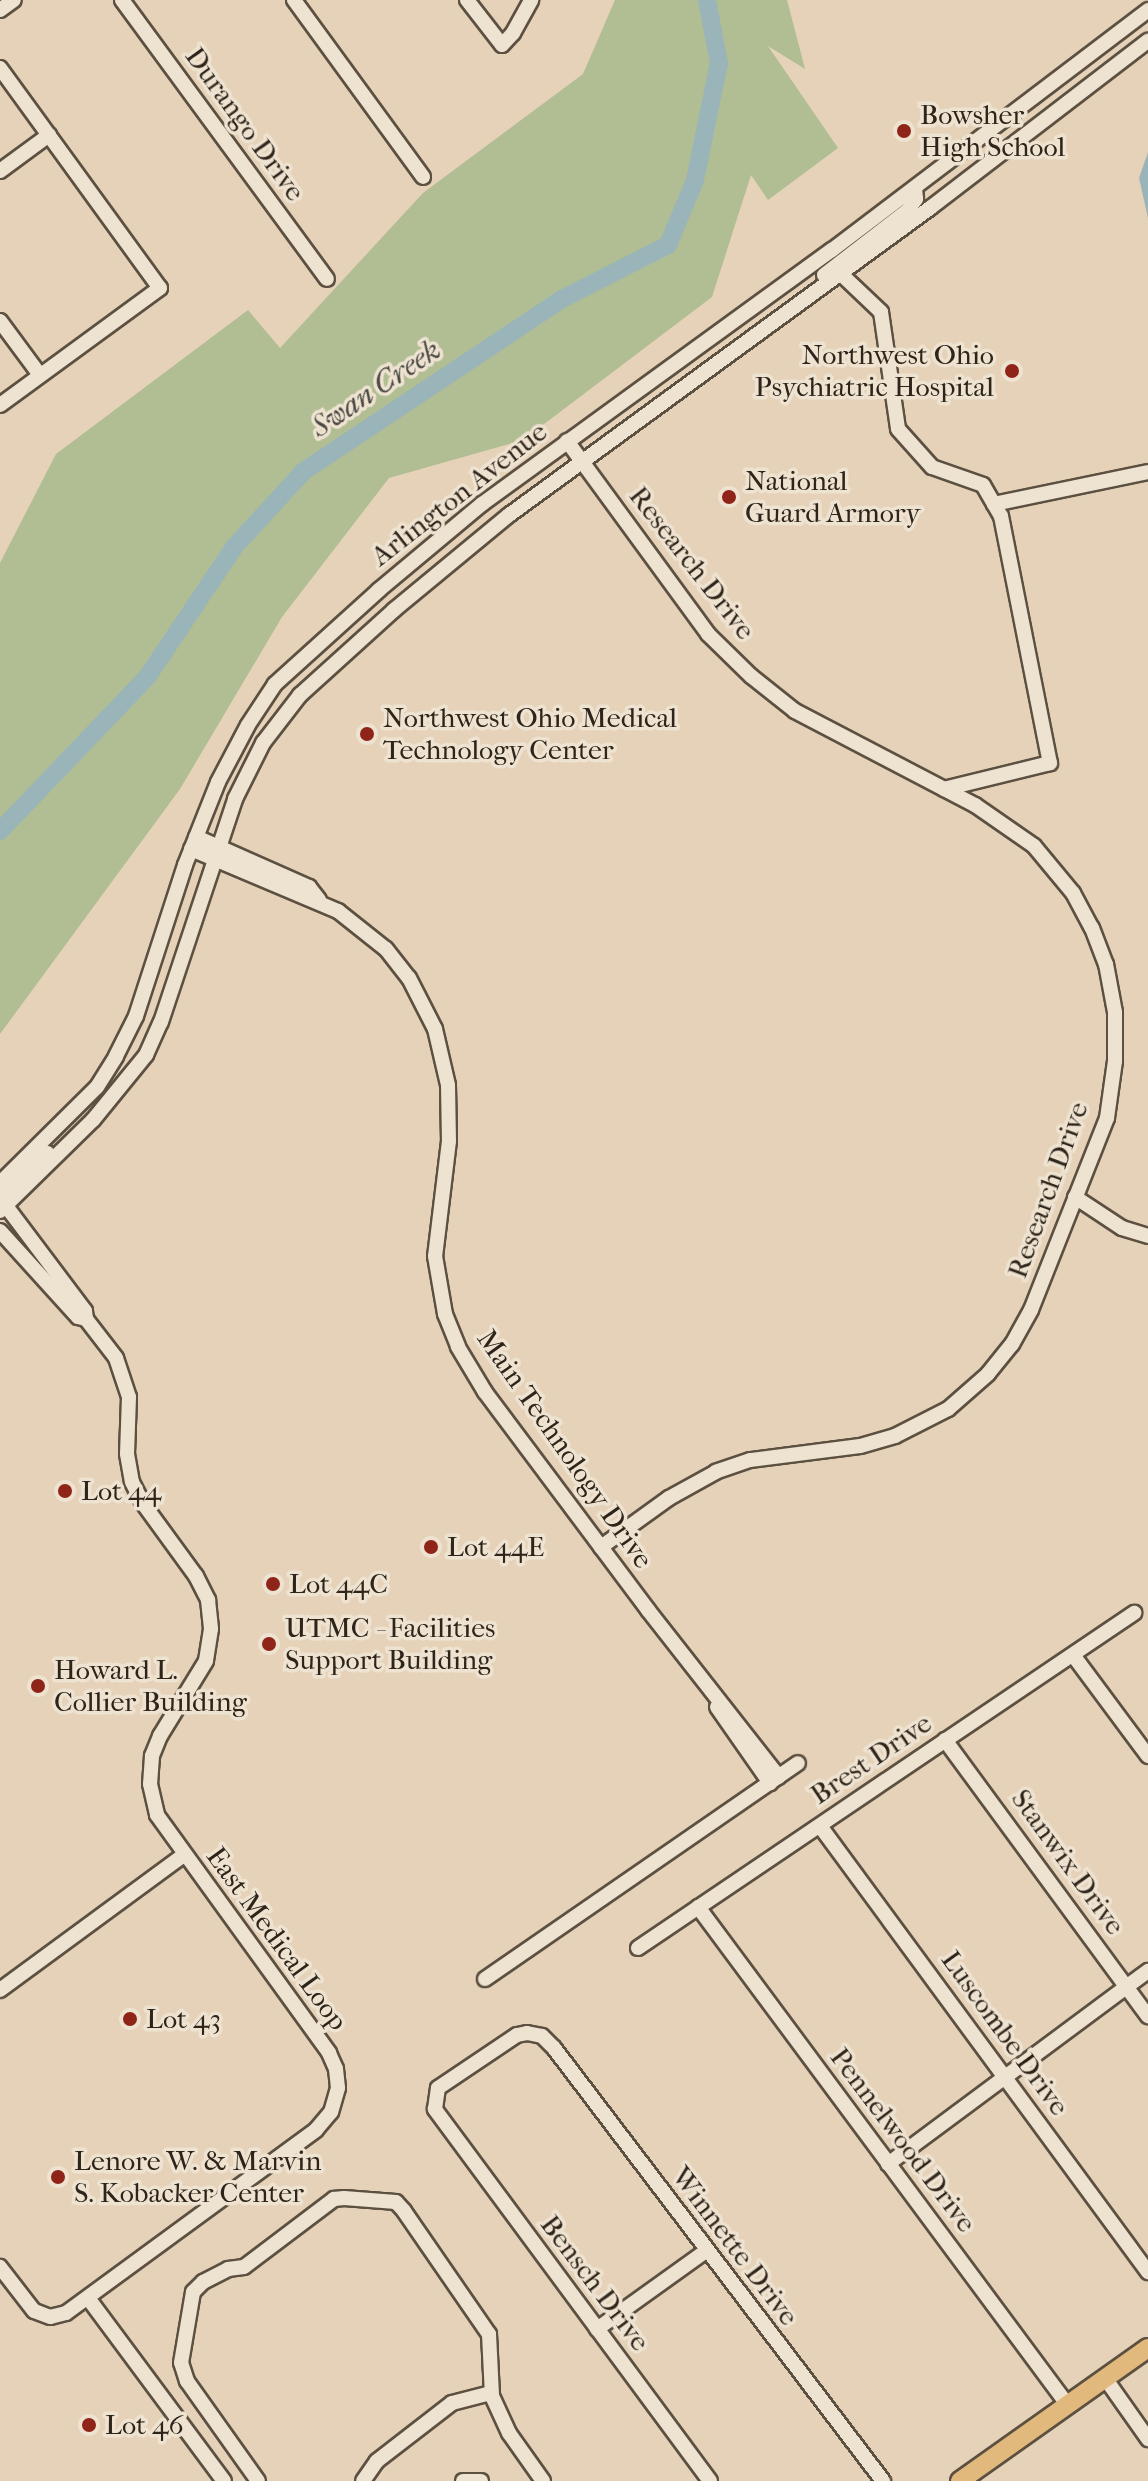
<!DOCTYPE html>
<html>
<head>
<meta charset="utf-8">
<style>
	body { margin:0 }
	#map { position:relative; width:1148px; height:2481px; overflow:hidden; background:#e5d2b8; font-family:"IM FELL French Canon",serif }
	div>[style] { position:absolute }
	.green>* { inset:0; background:#b1bd92 }
	.water>* { inset:0; background:#99b5b9 }
	.river>* { height:18px; margin:-9px; padding:0 9px; transform-origin:9px; border-radius:9px; background:#99b5b9 }
	.roads { filter:drop-shadow(2px 0 #5c5041) drop-shadow(-2px 0 #5c5041) drop-shadow(0 2px #5c5041) drop-shadow(0 -2px #5c5041) }
	.minor>* { height:14px; margin:-7px; padding:0 7px; transform-origin:7px; border-radius:7px; background:#eee2d1 }
	.major>* { height:18px; margin:-9px; padding:0 9px; transform-origin:9px; border-radius:9px; background:#e2b97c }
	.dots>* { width:22px; height:22px; translate:-50% -50%; box-sizing:border-box; border:4px solid #eee2d1; border-radius:50% }
	span { translate:-50% -50%; white-space:nowrap; text-align:center; line-height:1.15; -webkit-text-stroke:7px #eee2d1; paint-order:stroke }
	.poi-label { font-size:28px; color:#2e2419 }
	.left { translate:0 -50%; text-align:left }
	.right { translate:-100% -50%; text-align:right }
	.street-label { font-size:28px; color:#2e2419 }
	.water-label { font-size:30px; color:#494841; font-style:italic }
</style>
</head>
<body>
<div id="map">
	<div class="green">
		<i style="clip-path:polygon(615px 0,787px 0,805px 69px,768px 46px,838px 148px,768px 200px,751px 175px,712px 297px,523px 440px,389px 478px,282px 617px,180px 789px,0 1034px,0 563px,56px 454px,248px 310px,280px 348px,423px 193px,583px 74px)"></i>
	</div>
	<div class="water">
		<i style="clip-path:polygon(1148px 152px,1148px 218px,1139px 178px)"></i>
	</div>
	<div class="river">
		<i style="left:0;top:831px;width:214px;rotate:-46.3deg"></i>
		<i style="left:148px;top:676px;width:156px;rotate:-56.2deg"></i>
		<i style="left:235px;top:546px;width:102px;rotate:-47.4deg"></i>
		<i style="left:304px;top:471px;width:310px;rotate:-33.7deg"></i>
		<i style="left:562px;top:299px;width:119px;rotate:-27deg"></i>
		<i style="left:668px;top:245px;width:70px;rotate:-67.4deg"></i>
		<i style="left:695px;top:180px;width:119px;rotate:-78.4deg"></i>
		<i style="left:719px;top:63px;width:64px;rotate:-100.8deg"></i>
	</div>
	<div class="roads">
		<div class="minor">
			<i style="left:122px;top:0;width:346px;rotate:53.7deg"></i>
			<i style="left:294px;top:0;width:219px;rotate:53.9deg"></i>
			<i style="left:467px;top:0;width:57px;rotate:52.1deg"></i>
			<i style="left:502px;top:45px;width:16px;rotate:-47deg"></i>
			<i style="left:513px;top:33px;width:38px;rotate:-61deg"></i>
			<i style="left:0;top:10px;width:17px;rotate:-36deg"></i>
			<i style="left:0;top:68px;width:272px;rotate:54deg"></i>
			<i style="left:160px;top:288px;width:198px;rotate:143.8deg"></i>
			<i style="left:0;top:171px;width:61px;rotate:-36.3deg"></i>
			<i style="left:841px;top:274px;width:55px;rotate:43.5deg"></i>
			<i style="left:881px;top:312px;width:118px;rotate:81.7deg"></i>
			<i style="left:898px;top:429px;width:51px;rotate:48.2deg"></i>
			<i style="left:932px;top:467px;width:54px;rotate:19.4deg"></i>
			<i style="left:983px;top:485px;width:36px;rotate:60deg"></i>
			<i style="left:1001px;top:516px;width:252px;rotate:78.8deg"></i>
			<i style="left:1050px;top:763px;width:109px;rotate:166.2deg"></i>
			<i style="left:824px;top:275px;width:106px;rotate:-37.7deg"></i>
			<i style="left:908px;top:210px;width:14px;rotate:-54deg"></i>
			<i style="left:916px;top:199px;width:11px;rotate:-95deg"></i>
			<i style="left:0;top:321px;width:67px;rotate:53.5deg"></i>
			<i style="left:567px;top:441px;width:239px;rotate:53.8deg"></i>
			<i style="left:708px;top:634px;width:60px;rotate:44.3deg"></i>
			<i style="left:751px;top:676px;width:56px;rotate:38.5deg"></i>
			<i style="left:795px;top:711px;width:203px;rotate:27.6deg"></i>
			<i style="left:975px;top:805px;width:72px;rotate:34.8deg"></i>
			<i style="left:1034px;top:846px;width:61px;rotate:50.3deg"></i>
			<i style="left:1073px;top:893px;width:40px;rotate:62deg"></i>
			<i style="left:1092px;top:928px;width:39px;rotate:69deg"></i>
			<i style="left:1106px;top:964px;width:49px;rotate:79.4deg"></i>
			<i style="left:1115px;top:1012px;width:49px;rotate:90deg"></i>
			<i style="left:1115px;top:1061px;width:58px;rotate:98deg"></i>
			<i style="left:1107px;top:1118px;width:206px;rotate:111.6deg"></i>
			<i style="left:1031px;top:1310px;width:39px;rotate:119deg"></i>
			<i style="left:1012px;top:1344px;width:38px;rotate:129deg"></i>
			<i style="left:988px;top:1374px;width:53px;rotate:138.8deg"></i>
			<i style="left:948px;top:1409px;width:59px;rotate:153deg"></i>
			<i style="left:895px;top:1436px;width:36px;rotate:164deg"></i>
			<i style="left:860px;top:1446px;width:111px;rotate:172.7deg"></i>
			<i style="left:750px;top:1460px;width:36px;rotate:161deg"></i>
			<i style="left:716px;top:1472px;width:54px;rotate:151deg"></i>
			<i style="left:669px;top:1498px;width:84px;rotate:144.2deg"></i>
			<i style="left:994px;top:504px;width:157px;rotate:-11.7deg"></i>
			<i style="left:196px;top:837px;width:124px;rotate:23.9deg"></i>
			<i style="left:309px;top:887px;width:16px;rotate:52deg"></i>
			<i style="left:191px;top:849px;width:160px;rotate:22.9deg"></i>
			<i style="left:338px;top:911px;width:61px;rotate:38.4deg"></i>
			<i style="left:386px;top:949px;width:37px;rotate:52deg"></i>
			<i style="left:409px;top:978px;width:57px;rotate:63deg"></i>
			<i style="left:435px;top:1029px;width:57px;rotate:76.9deg"></i>
			<i style="left:448px;top:1085px;width:56px;rotate:89deg"></i>
			<i style="left:449px;top:1141px;width:116px;rotate:96.9deg"></i>
			<i style="left:435px;top:1256px;width:59px;rotate:80.2deg"></i>
			<i style="left:445px;top:1314px;width:35px;rotate:68deg"></i>
			<i style="left:458px;top:1347px;width:52px;rotate:59deg"></i>
			<i style="left:485px;top:1392px;width:272px;rotate:53.2deg"></i>
			<i style="left:648px;top:1610px;width:212px;rotate:51.9deg"></i>
			<i style="left:0;top:1183px;width:136px;rotate:-44.7deg"></i>
			<i style="left:97px;top:1087px;width:36px;rotate:-58deg"></i>
			<i style="left:116px;top:1056px;width:45px;rotate:-63.4deg"></i>
			<i style="left:136px;top:1016px;width:159px;rotate:-72deg"></i>
			<i style="left:185px;top:865px;width:89px;rotate:-68.3deg"></i>
			<i style="left:218px;top:782px;width:64px;rotate:-62.2deg"></i>
			<i style="left:248px;top:725px;width:49px;rotate:-56.6deg"></i>
			<i style="left:275px;top:684px;width:140px;rotate:-42.1deg"></i>
			<i style="left:379px;top:590px;width:134px;rotate:-39.9deg"></i>
			<i style="left:482px;top:504px;width:432px;rotate:-36deg"></i>
			<i style="left:832px;top:250px;width:397px;rotate:-37.2deg"></i>
			<i style="left:0;top:1196px;width:64px;rotate:-42.5deg"></i>
			<i style="left:1075px;top:1197px;width:56px;rotate:33.4deg"></i>
			<i style="left:1122px;top:1228px;width:27px;rotate:17deg"></i>
			<i style="left:6px;top:1206px;width:131px;rotate:53deg"></i>
			<i style="left:85px;top:1311px;width:8px;rotate:83deg"></i>
			<i style="left:0;top:1211px;width:130px;rotate:-44.4deg"></i>
			<i style="left:93px;top:1120px;width:84px;rotate:-50.8deg"></i>
			<i style="left:146px;top:1055px;width:36px;rotate:-66deg"></i>
			<i style="left:161px;top:1022px;width:235px;rotate:-71.6deg"></i>
			<i style="left:235px;top:799px;width:63px;rotate:-63.4deg"></i>
			<i style="left:263px;top:743px;width:61px;rotate:-52.4deg"></i>
			<i style="left:300px;top:695px;width:127px;rotate:-42.1deg"></i>
			<i style="left:394px;top:610px;width:149px;rotate:-39.6deg"></i>
			<i style="left:509px;top:515px;width:521px;rotate:-36.1deg"></i>
			<i style="left:930px;top:208px;width:275px;rotate:-37.5deg"></i>
			<i style="left:0;top:1231px;width:116px;rotate:47.8deg"></i>
			<i style="left:78px;top:1317px;width:8px;rotate:14deg"></i>
			<i style="left:86px;top:1319px;width:49px;rotate:52.4deg"></i>
			<i style="left:116px;top:1358px;width:41px;rotate:71.6deg"></i>
			<i style="left:129px;top:1397px;width:57px;rotate:92deg"></i>
			<i style="left:127px;top:1454px;width:28px;rotate:80deg"></i>
			<i style="left:132px;top:1482px;width:22px;rotate:63deg"></i>
			<i style="left:142px;top:1502px;width:92px;rotate:53.9deg"></i>
			<i style="left:196px;top:1576px;width:27px;rotate:63deg"></i>
			<i style="left:208px;top:1600px;width:29px;rotate:84deg"></i>
			<i style="left:211px;top:1629px;width:32px;rotate:99deg"></i>
			<i style="left:206px;top:1661px;width:88px;rotate:121.5deg"></i>
			<i style="left:160px;top:1736px;width:22px;rotate:112deg"></i>
			<i style="left:152px;top:1756px;width:28px;rotate:94deg"></i>
			<i style="left:150px;top:1784px;width:32px;rotate:77deg"></i>
			<i style="left:157px;top:1815px;width:294px;rotate:54.1deg"></i>
			<i style="left:329px;top:2053px;width:17px;rotate:66deg"></i>
			<i style="left:336px;top:2069px;width:19px;rotate:84deg"></i>
			<i style="left:338px;top:2088px;width:25px;rotate:106deg"></i>
			<i style="left:331px;top:2112px;width:23px;rotate:130deg"></i>
			<i style="left:316px;top:2130px;width:310px;rotate:143.8deg"></i>
			<i style="left:66px;top:2313px;width:16px;rotate:166deg"></i>
			<i style="left:50px;top:2317px;width:17px;rotate:-159deg"></i>
			<i style="left:34px;top:2311px;width:56px;rotate:-127.7deg"></i>
			<i style="left:1073px;top:1655px;width:126px;rotate:53.4deg"></i>
			<i style="left:717px;top:1707px;width:93px;rotate:55.1deg"></i>
			<i style="left:945px;top:1740px;width:343px;rotate:53.7deg"></i>
			<i style="left:820px;top:1826px;width:554px;rotate:53.67deg"></i>
			<i style="left:698px;top:1907px;width:619px;rotate:53.41deg"></i>
			<i style="left:638px;top:1948px;width:599px;rotate:-34.04deg"></i>
			<i style="left:485px;top:1979px;width:380px;rotate:-34.6deg"></i>
			<i style="left:0;top:1990px;width:228px;rotate:-36.3deg"></i>
			<i style="left:888px;top:2164px;width:324px;rotate:-36.6deg"></i>
			<i style="left:88px;top:2298px;width:228px;rotate:53.4deg"></i>
			<i style="left:597px;top:2329px;width:134px;rotate:-35.6deg"></i>
			<i style="left:1105px;top:2378px;width:75px;rotate:54.8deg"></i>
			<i style="left:258px;top:2481px;width:123px;rotate:-125.4deg"></i>
			<i style="left:187px;top:2381px;width:19px;rotate:-108deg"></i>
			<i style="left:181px;top:2363px;width:72px;rotate:-80.4deg"></i>
			<i style="left:193px;top:2292px;width:14px;rotate:-45deg"></i>
			<i style="left:203px;top:2282px;width:28px;rotate:-27deg"></i>
			<i style="left:228px;top:2269px;width:16px;rotate:-7deg"></i>
			<i style="left:244px;top:2267px;width:113px;rotate:-37.1deg"></i>
			<i style="left:334px;top:2199px;width:10px;rotate:-6deg"></i>
			<i style="left:344px;top:2198px;width:52px;rotate:4.4deg"></i>
			<i style="left:396px;top:2202px;width:12px;rotate:48deg"></i>
			<i style="left:404px;top:2211px;width:150px;rotate:55.4deg"></i>
			<i style="left:489px;top:2334px;width:62px;rotate:87.2deg"></i>
			<i style="left:492px;top:2396px;width:41px;rotate:65.3deg"></i>
			<i style="left:509px;top:2433px;width:59px;rotate:54.7deg"></i>
			<i style="left:363px;top:2481px;width:24px;rotate:-55deg"></i>
			<i style="left:377px;top:2461px;width:95px;rotate:-37.7deg"></i>
			<i style="left:452px;top:2403px;width:40px;rotate:-14.4deg"></i>
			<i style="left:463px;top:2481px;width:18px"></i>
			<i style="left:710px;top:2481px;width:463px;rotate:-126.5deg"></i>
			<i style="left:435px;top:2109px;width:21px;rotate:-82deg"></i>
			<i style="left:438px;top:2088px;width:95px;rotate:-33.9deg"></i>
			<i style="left:517px;top:2035px;width:10px;rotate:-11deg"></i>
			<i style="left:527px;top:2033px;width:15px;rotate:11deg"></i>
			<i style="left:542px;top:2036px;width:17px;rotate:45deg"></i>
			<i style="left:554px;top:2048px;width:544px;rotate:52.77deg"></i>
		</div>
		<div class="major">
			<i style="left:960px;top:2481px;width:230px;rotate:-35.3deg"></i>
		</div>
	</div>
	<div class="dots">
		<i style="left:904px;top:131px;background:#8f2418"></i>
		<i style="left:1012px;top:371px;background:#8f2418"></i>
		<i style="left:729px;top:497px;background:#8f2418"></i>
		<i style="left:367px;top:734px;background:#8f2418"></i>
		<i style="left:65px;top:1491px;background:#8f2418"></i>
		<i style="left:431px;top:1547px;background:#8f2418"></i>
		<i style="left:273px;top:1584px;background:#8f2418"></i>
		<i style="left:269px;top:1644px;background:#8f2418"></i>
		<i style="left:38px;top:1686px;background:#8f2418"></i>
		<i style="left:130px;top:2019px;background:#8f2418"></i>
		<i style="left:58px;top:2177px;background:#8f2418"></i>
		<i style="left:89px;top:2425px;background:#8f2418"></i>
	</div>
	<div class="poi-label">
		<span class="left" style="left:920px;top:131px">Bowsher<br>High School</span>
		<span class="right" style="left:994px;top:371px">Northwest Ohio<br>Psychiatric Hospital</span>
		<span class="left" style="left:745px;top:497px">National<br>Guard Armory</span>
		<span class="left" style="left:383px;top:734px">Northwest Ohio Medical<br>Technology Center</span>
		<span class="left" style="left:81px;top:1491px">Lot 44</span>
		<span class="left" style="left:447px;top:1547px">Lot 44E</span>
		<span class="left" style="left:289px;top:1584px">Lot 44C</span>
		<span class="left" style="left:285px;top:1644px">UTMC - Facilities<br>Support Building</span>
		<span class="left" style="left:54px;top:1686px">Howard L.<br>Collier Building</span>
		<span class="left" style="left:146px;top:2019px">Lot 43</span>
		<span class="left" style="left:74px;top:2177px">Lenore W. &amp; Marvin<br>S. Kobacker Center</span>
		<span class="left" style="left:105px;top:2425px">Lot 46</span>
	</div>
	<div class="street-label">
		<span style="left:245px;top:124px;rotate:54deg">Durango Drive</span>
		<span style="left:459px;top:494px;rotate:-38deg">Arlington Avenue</span>
		<span style="left:692px;top:563px;rotate:52deg">Research Drive</span>
		<span style="left:1048px;top:1190px;rotate:-70deg">Research Drive</span>
		<span style="left:565px;top:1449px;rotate:55deg">Main Technology Drive</span>
		<span style="left:871px;top:1759px;rotate:-34deg">Brest Drive</span>
		<span style="left:1068px;top:1862px;rotate:54deg">Stanwix Drive</span>
		<span style="left:277px;top:1939px;rotate:54deg">East Medical Loop</span>
		<span style="left:1005px;top:2033px;rotate:54deg">Luscombe Drive</span>
		<span style="left:903px;top:2140px;rotate:53deg">Pennelwood Drive</span>
		<span style="left:735px;top:2246px;rotate:53deg">Winnette Drive</span>
		<span style="left:595px;top:2283px;rotate:53deg">Bensch Drive</span>
	</div>
	<div class="water-label">
		<span style="left:376px;top:389px;rotate:-34deg">Swan Creek</span>
	</div>
</div>
</body>
</html>
